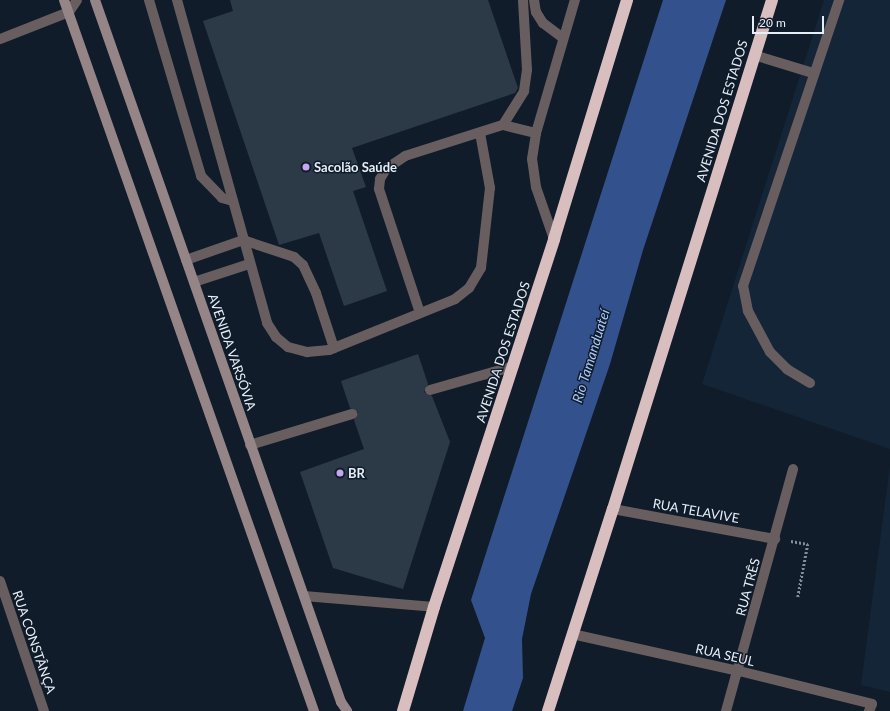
<!DOCTYPE html>
<html>
<head>
<meta charset="utf-8">
<style>
	body { margin:0 }
	#map { position:relative; width:890px; height:711px; overflow:hidden; background:#101c29; font-family:Lato,sans-serif }
	div>[style] { position:absolute }
	.built>* { inset:0; background:#142537 }
	.water>* { inset:0; background:#33528d }
	.building>* { inset:0; background:#2c3a48 }
	.path>* { height:2.5px; margin-top:-1.25px; transform-origin:0; background:repeating-linear-gradient(90deg,#848d99 0 2px,transparent 0 4px) }
	.lane>* { height:10px; margin:-5px; padding:0 5px; transform-origin:5px; border-radius:5px; background:#695e5f }
	.street>* { height:10px; margin:-5px; padding:0 5px; transform-origin:5px; border-radius:5px; background:#695e5f }
	.secondary>* { height:10px; margin:-5px; padding:0 5px; transform-origin:5px; border-radius:5px; background:#968586 }
	.highway>* { height:12px; margin:-6px; padding:0 6px; transform-origin:6px; border-radius:6px; background:#d9bec0 }
	.dots>* { width:11px; height:11px; translate:-50% -50%; box-sizing:border-box; border:2px solid #101c29; border-radius:50% }
	span { translate:-50% -50%; white-space:nowrap; text-align:center; line-height:1.15; -webkit-text-stroke:3px #101c29; paint-order:stroke }
	.street-label { font-size:13px; color:#e6eef8 }
	.poi-label { font-size:13px; color:#e6eef8; font-weight:700 }
	.left { translate:0 -50%; text-align:left }
	.water-label { font-size:14px; color:#aac7fc; font-style:italic }
	.scale { position:absolute; left:752px; top:16px; width:72px; height:18px; box-sizing:border-box; border:2px solid #e6eef8; border-top:0; padding-left:5px; font-size:12px; line-height:14px; white-space:nowrap; color:#e6eef8; -webkit-text-stroke:3px #101c29; paint-order:stroke }
</style>
</head>
<body>
<div id="map">
	<div class="built">
		<i style="clip-path:polygon(824px 0,890px 0,890px 449px,702px 384px)"></i>
		<i style="clip-path:polygon(890px 465px,890px 692px,861px 685px)"></i>
	</div>
	<div class="water">
		<i style="clip-path:polygon(663px 0,726px 0,643px 250px,610px 364px,531px 594px,522px 639px,523px 678px,512px 711px,463px 711px,485px 638px,471px 600px)"></i>
	</div>
	<div class="building">
		<i style="clip-path:polygon(230px 0,488px 0,518px 88px,515px 93px,352px 148px,366px 187px,353px 191px,387px 291px,344px 306px,319px 233px,279px 245px,203px 21px,233px 11px)"></i>
		<i style="clip-path:polygon(418px 354px,428px 384px,424px 392px,432px 396px,450px 442px,403px 589px,333px 568px,300px 472px,364px 449px,354px 420px,358px 412px,350px 408px,341px 381px)"></i>
	</div>
	<div class="path">
		<i style="left:791px;top:541px;width:17px;rotate:10deg"></i>
		<i style="left:808px;top:544px;width:54px;rotate:100.7deg"></i>
	</div>
	<div class="lane">
		<i style="left:149px;top:0;width:184px;rotate:73.5deg"></i>
		<i style="left:201px;top:176px;width:30px;rotate:46deg"></i>
		<i style="left:222px;top:198px;width:11px;rotate:15deg"></i>
		<i style="left:177px;top:0;width:335px;rotate:74.4deg"></i>
		<i style="left:267px;top:323px;width:17px;rotate:57deg"></i>
		<i style="left:276px;top:337px;width:16px;rotate:40deg"></i>
		<i style="left:288px;top:347px;width:20px;rotate:15deg"></i>
		<i style="left:307px;top:352px;width:22px;rotate:-5deg"></i>
		<i style="left:329px;top:350px;width:136px;rotate:-22deg"></i>
		<i style="left:455px;top:299px;width:18px;rotate:-38deg"></i>
		<i style="left:469px;top:288px;width:23px;rotate:-59deg"></i>
		<i style="left:481px;top:268px;width:81px;rotate:-83.6deg"></i>
		<i style="left:490px;top:188px;width:56px;rotate:-100.3deg"></i>
		<i style="left:534px;top:0;width:12px;rotate:81deg"></i>
		<i style="left:536px;top:12px;width:13px;rotate:58deg"></i>
		<i style="left:543px;top:23px;width:25px;rotate:37deg"></i>
		<i style="left:754px;top:55px;width:62px;rotate:17deg"></i>
		<i style="left:503px;top:125px;width:40px;rotate:-58deg"></i>
		<i style="left:524px;top:91px;width:21px;rotate:-82deg"></i>
		<i style="left:527px;top:70px;width:70px;rotate:-93.3deg"></i>
		<i style="left:554px;top:239px;width:55px;rotate:-109.1deg"></i>
		<i style="left:536px;top:187px;width:28px;rotate:-98deg"></i>
		<i style="left:532px;top:159px;width:26px;rotate:-81deg"></i>
		<i style="left:536px;top:133px;width:139px;rotate:-73.7deg"></i>
		<i style="left:186px;top:260px;width:60px;rotate:-19.3deg"></i>
		<i style="left:243px;top:240px;width:54px;rotate:18.4deg"></i>
		<i style="left:294px;top:257px;width:12px;rotate:42deg"></i>
		<i style="left:303px;top:265px;width:31px;rotate:65deg"></i>
		<i style="left:316px;top:293px;width:58px;rotate:71.9deg"></i>
		<i style="left:194px;top:282px;width:58px;rotate:-18.1deg"></i>
		<i style="left:420px;top:313px;width:131px;rotate:-108.3deg"></i>
		<i style="left:379px;top:189px;width:10px;rotate:-84deg"></i>
		<i style="left:380px;top:179px;width:12px;rotate:-59deg"></i>
		<i style="left:386px;top:169px;width:23px;rotate:-34deg"></i>
		<i style="left:405px;top:156px;width:103px;rotate:-17.6deg"></i>
		<i style="left:503px;top:125px;width:34px;rotate:14deg"></i>
		<i style="left:810px;top:383px;width:27px;rotate:-149deg"></i>
		<i style="left:787px;top:369px;width:24px;rotate:-135deg"></i>
		<i style="left:770px;top:352px;width:47px;rotate:-118.2deg"></i>
		<i style="left:748px;top:311px;width:25px;rotate:-101deg"></i>
		<i style="left:743px;top:286px;width:302px;rotate:-71.4deg"></i>
		<i style="left:430px;top:390px;width:87px;rotate:-15.9deg"></i>
		<i style="left:250px;top:445px;width:107px;rotate:-16.9deg"></i>
		<i style="left:304px;top:596px;width:130px;rotate:4.8deg"></i>
	</div>
	<div class="street">
		<i style="left:0;top:39px;width:74px;rotate:-21.4deg"></i>
		<i style="left:69px;top:12px;width:14px;rotate:-56deg"></i>
		<i style="left:613px;top:509px;width:165px;rotate:10.5deg"></i>
		<i style="left:0;top:581px;width:137px;rotate:71.3deg"></i>
		<i style="left:572px;top:634px;width:171px;rotate:12.5deg"></i>
		<i style="left:739px;top:671px;width:137px;rotate:13.9deg"></i>
		<i style="left:872px;top:704px;width:8px;rotate:113deg"></i>
		<i style="left:726px;top:711px;width:251px;rotate:-74.5deg"></i>
	</div>
	<div class="secondary">
		<i style="left:64px;top:0;width:754px;rotate:70.63deg"></i>
		<i style="left:95px;top:0;width:744px;rotate:70.69deg"></i>
		<i style="left:341px;top:702px;width:11px;rotate:56deg"></i>
	</div>
	<div class="highway">
		<i style="left:403px;top:711px;width:109px;rotate:-73.4deg"></i>
		<i style="left:434px;top:607px;width:387px;rotate:-71.9deg"></i>
		<i style="left:554px;top:239px;width:250px;rotate:-73deg"></i>
		<i style="left:548px;top:711px;width:212px;rotate:-72.2deg"></i>
		<i style="left:613px;top:509px;width:533px;rotate:-72.65deg"></i>
	</div>
	<div class="dots">
		<i style="left:306px;top:167px;background:#c5a7f1"></i>
		<i style="left:340px;top:473px;background:#c5a7f1"></i>
	</div>
	<div class="street-label">
		<span style="left:722px;top:111px;rotate:-73deg">AVENIDA DOS ESTADOS</span>
		<span style="left:232px;top:352px;rotate:71deg">AVENIDA VARSÓVIA</span>
		<span style="left:503px;top:352px;rotate:-72deg">AVENIDA DOS ESTADOS</span>
		<span style="left:696px;top:511px;rotate:10deg">RUA TELAVIVE</span>
		<span style="left:748px;top:587px;rotate:-75deg">RUA TRÊS</span>
		<span style="left:34px;top:642px;rotate:71deg">RUA CONSTÂNÇA</span>
		<span style="left:725px;top:655px;rotate:13deg">RUA SEUL</span>
	</div>
	<div class="poi-label">
		<span class="left" style="left:314px;top:167px">Sacolão Saúde</span>
		<span class="left" style="left:348px;top:473px">BR</span>
	</div>
	<div class="water-label">
		<span style="left:591px;top:356px;rotate:-73deg">Rio Tamanduateí</span>
	</div>
	<div class="scale">20 m</div>
</div>
</body>
</html>
